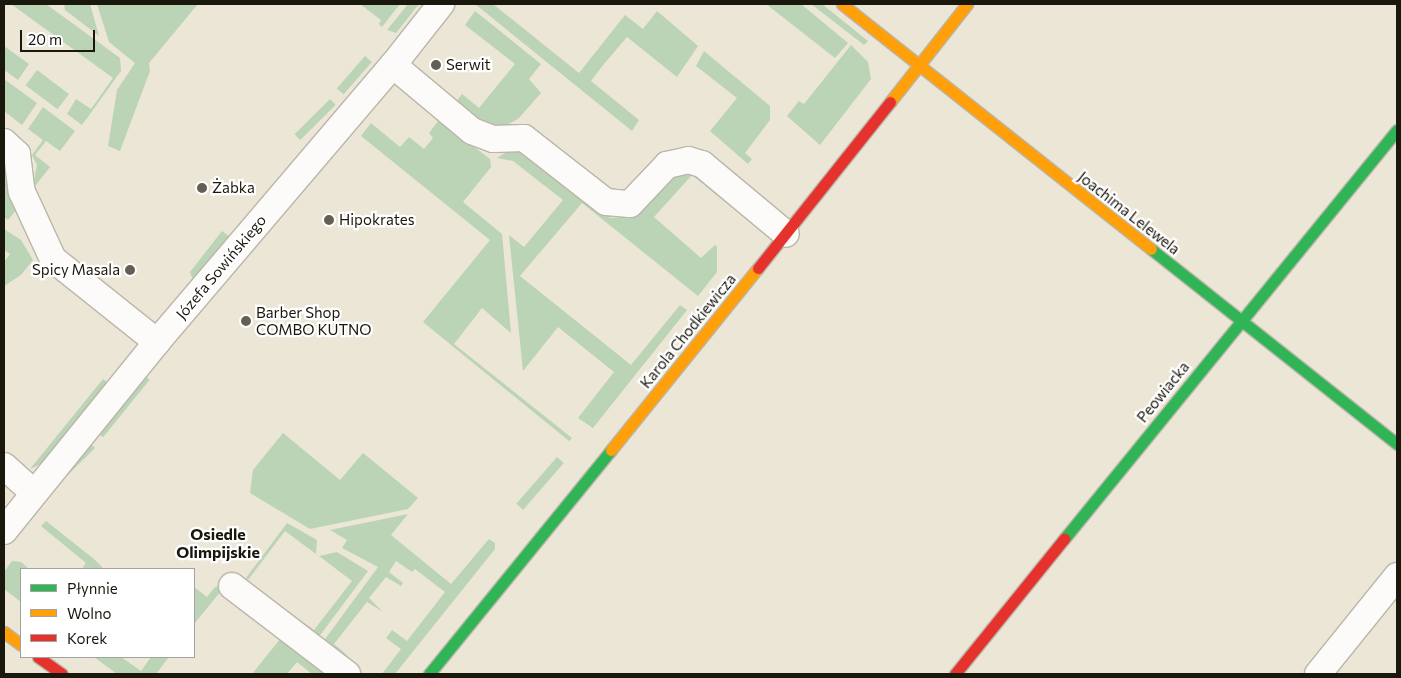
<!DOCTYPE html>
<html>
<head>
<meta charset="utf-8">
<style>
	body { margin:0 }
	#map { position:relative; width:1401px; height:678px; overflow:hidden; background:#ece6d7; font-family:Commissioner,sans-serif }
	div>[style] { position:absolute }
	.green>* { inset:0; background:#bad4b5; transform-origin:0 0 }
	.roads { filter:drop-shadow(1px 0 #bab6aa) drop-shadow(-1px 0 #bab6aa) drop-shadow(0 1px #bab6aa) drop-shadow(0 -1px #bab6aa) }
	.street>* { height:26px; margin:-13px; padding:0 13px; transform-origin:13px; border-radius:13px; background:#fcfbf9 }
	.fast>* { height:11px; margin:-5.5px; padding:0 5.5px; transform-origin:5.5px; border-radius:5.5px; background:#30b455 }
	.slow>* { height:11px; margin:-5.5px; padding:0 5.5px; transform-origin:5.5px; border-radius:5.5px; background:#ff9f0a }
	.jam>* { height:11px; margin:-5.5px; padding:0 5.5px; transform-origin:5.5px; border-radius:5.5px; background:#e5322d }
	.dots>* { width:14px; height:14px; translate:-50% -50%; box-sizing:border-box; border:2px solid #fff; border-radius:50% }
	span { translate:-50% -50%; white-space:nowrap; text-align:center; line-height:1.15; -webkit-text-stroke:4.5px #fff; paint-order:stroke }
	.poi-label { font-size:15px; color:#1a170d }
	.left { translate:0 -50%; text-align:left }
	.right { translate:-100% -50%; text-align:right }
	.street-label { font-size:15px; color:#1a170d }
	.neighbourhood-label { font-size:16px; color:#1a170d; font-weight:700 }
	.frame { position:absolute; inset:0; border:5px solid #1a170d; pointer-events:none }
	.legend { position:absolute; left:20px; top:568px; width:175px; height:90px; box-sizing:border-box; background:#fff; border:1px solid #a3a29e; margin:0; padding:6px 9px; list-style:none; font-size:15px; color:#1a170d }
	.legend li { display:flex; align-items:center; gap:10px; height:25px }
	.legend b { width:25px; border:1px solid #a3a29e }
	.scale { position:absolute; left:20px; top:30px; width:75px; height:22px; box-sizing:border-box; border:2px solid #1a170d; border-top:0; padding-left:6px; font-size:15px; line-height:18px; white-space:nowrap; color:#1a170d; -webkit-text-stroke:4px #fff; paint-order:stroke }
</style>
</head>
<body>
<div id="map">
	<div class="green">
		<i style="clip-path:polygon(11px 4px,46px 4px,120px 58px,121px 71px,82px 125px,67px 114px,76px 99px,91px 109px,113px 78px)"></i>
		<i style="clip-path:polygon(64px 4px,90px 4px,99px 36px,65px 10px)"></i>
		<i style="clip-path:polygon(97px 4px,198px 4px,149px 63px,150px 71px,120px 151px,108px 146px,117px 90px,135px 63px,109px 42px)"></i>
		<i style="clip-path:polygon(360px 4px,400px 4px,382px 27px,379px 24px,381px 20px)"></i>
		<i style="clip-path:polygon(408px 4px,419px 4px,396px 33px,387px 30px)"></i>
		<i style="clip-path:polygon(475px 4px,493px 4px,579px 73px,625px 15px,643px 29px,657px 11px,698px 46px,677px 77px,627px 37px,604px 64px,591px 81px,639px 120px,632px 131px)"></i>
		<i style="clip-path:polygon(766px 4px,801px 4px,848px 43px,835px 58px)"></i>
		<i style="clip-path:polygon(811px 4px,822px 4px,868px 41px,864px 45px)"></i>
		<i style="clip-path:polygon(475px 11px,541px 64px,529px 79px,541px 93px,519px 118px,504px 127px,487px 128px,453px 106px,462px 94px,479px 108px,515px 64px,465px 25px)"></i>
		<i style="clip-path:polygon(851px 45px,868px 62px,871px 79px,820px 145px,787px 116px,799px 101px,804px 104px)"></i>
		<i style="clip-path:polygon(4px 46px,29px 64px,18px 80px,4px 70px)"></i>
		<i style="clip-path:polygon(704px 51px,770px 106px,770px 120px,745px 153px,752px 159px,748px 164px,710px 131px,737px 98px,696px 66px)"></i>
		<i style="left:365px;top:56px;width:9px;height:43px;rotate:41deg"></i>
		<i style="left:37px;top:70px;width:40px;height:19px;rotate:37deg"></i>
		<i style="clip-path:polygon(4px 79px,37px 103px,22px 125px,4px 111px)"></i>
		<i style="left:330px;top:99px;width:8px;height:50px;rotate:45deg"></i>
		<i style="clip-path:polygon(43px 107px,75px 131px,60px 151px,46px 141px,35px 155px,50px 167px,32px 190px,37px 165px,32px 155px,43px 140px,28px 129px)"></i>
		<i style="clip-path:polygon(439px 120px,490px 159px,491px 167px,463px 202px,502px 234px,511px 333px,482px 308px,454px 344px,572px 438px,569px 441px,423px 322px,490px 240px,361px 136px,371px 123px,400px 147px,409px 137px,424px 149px,433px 138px,429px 133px)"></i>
		<i style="clip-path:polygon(519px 150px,610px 218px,634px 216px,670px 174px,685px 167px,745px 211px,740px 214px,692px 175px,654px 217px,701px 258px,715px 245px,717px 247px,717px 272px,698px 296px,582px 203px,520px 276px,631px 365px,680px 305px,687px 310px,593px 428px,578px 418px,614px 372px,558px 327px,523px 371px,509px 235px,524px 247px,563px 200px,513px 161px,497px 158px,508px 151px)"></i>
		<i style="clip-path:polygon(9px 160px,16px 210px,8px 220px,4px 217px,4px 167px)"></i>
		<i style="clip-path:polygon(4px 229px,21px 240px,33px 260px,21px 275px,4px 286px,4px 262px,10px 254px,4px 250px)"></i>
		<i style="clip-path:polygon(222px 231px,230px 237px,193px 280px,190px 272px)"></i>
		<i style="left:145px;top:376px;width:6px;height:74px;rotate:39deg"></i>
		<i style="clip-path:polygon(103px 379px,110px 384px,45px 462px,30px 469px)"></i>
		<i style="clip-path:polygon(283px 433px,340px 480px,363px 453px,418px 498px,408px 509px,310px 529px,250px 493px,253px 470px)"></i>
		<i style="left:90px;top:443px;width:7px;height:84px;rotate:45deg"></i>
		<i style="left:557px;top:457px;width:9px;height:62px;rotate:41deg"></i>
		<i style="clip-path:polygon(408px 514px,391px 535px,451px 584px,489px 539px,495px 543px,495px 549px,395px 674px,382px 674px,401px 649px,386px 638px,392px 630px,407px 641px,445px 592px,415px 569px,412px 572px,396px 561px,389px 572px,403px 583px,401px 586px,386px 577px,369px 598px,383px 612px,367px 602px,334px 644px,348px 656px,320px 646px,378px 567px,342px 548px,347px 540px,330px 530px)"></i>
		<i style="clip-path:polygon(46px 521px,94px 559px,104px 569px,82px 569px,86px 563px,41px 526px)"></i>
		<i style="clip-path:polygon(287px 523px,317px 540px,316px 554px,285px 531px,248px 580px,246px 578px)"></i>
		<i style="clip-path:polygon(337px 552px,368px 571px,318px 638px,252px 585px,314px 630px,352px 581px,319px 556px)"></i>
		<i style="clip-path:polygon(12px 561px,21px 562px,29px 569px,21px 569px,21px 602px,4px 589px,4px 572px)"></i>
		<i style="clip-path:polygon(220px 586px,333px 674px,312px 674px,297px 662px,287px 674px,252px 674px,281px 638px,221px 591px,194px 624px,194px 587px,207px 597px,215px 587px)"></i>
		<i style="clip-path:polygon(94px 657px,121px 657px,141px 671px,151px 657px,169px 657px,156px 674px,117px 674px)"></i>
	</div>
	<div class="roads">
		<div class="street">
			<i style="left:393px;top:65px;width:103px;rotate:39.9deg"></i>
			<i style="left:472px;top:131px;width:22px;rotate:21deg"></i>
			<i style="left:493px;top:139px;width:31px;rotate:-2deg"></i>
			<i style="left:524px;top:138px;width:104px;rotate:38deg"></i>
			<i style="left:606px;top:202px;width:24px;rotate:5deg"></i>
			<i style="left:630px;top:204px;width:54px;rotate:-46.5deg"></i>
			<i style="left:667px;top:165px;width:22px;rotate:-13deg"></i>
			<i style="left:688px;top:160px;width:15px;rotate:16deg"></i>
			<i style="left:702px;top:164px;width:109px;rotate:39.8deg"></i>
			<i style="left:4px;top:142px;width:18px;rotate:43deg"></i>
			<i style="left:17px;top:154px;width:38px;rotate:83deg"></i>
			<i style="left:22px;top:192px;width:74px;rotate:65.2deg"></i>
			<i style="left:53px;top:259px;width:133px;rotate:38.6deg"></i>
			<i style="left:4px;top:466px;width:40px;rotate:42deg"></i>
			<i style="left:4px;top:531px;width:243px;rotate:-51deg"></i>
			<i style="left:157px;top:342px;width:364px;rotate:-49.6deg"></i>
			<i style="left:393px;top:65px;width:78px;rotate:-51.8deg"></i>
			<i style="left:232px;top:586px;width:145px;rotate:37.4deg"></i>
			<i style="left:1318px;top:674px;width:126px;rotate:-51.1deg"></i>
		</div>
		<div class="fast">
			<i style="left:1151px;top:249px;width:314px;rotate:38.4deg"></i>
			<i style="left:1064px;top:539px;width:527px;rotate:-50.85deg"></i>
			<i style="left:429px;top:674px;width:289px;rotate:-50.9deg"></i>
		</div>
		<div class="slow">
			<i style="left:842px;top:4px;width:394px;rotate:38.4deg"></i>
			<i style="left:890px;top:102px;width:125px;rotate:-51.8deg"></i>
			<i style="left:611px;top:450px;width:234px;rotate:-51.1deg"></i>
			<i style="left:4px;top:632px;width:21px;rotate:37deg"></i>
		</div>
		<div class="jam">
			<i style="left:758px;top:268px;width:212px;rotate:-51.5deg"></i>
			<i style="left:38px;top:657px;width:29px;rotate:35deg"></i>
			<i style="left:955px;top:674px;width:174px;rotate:-51.1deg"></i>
		</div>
	</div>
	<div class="dots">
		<i style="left:436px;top:65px;background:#645f54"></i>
		<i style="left:202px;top:188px;background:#645f54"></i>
		<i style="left:329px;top:220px;background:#645f54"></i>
		<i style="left:130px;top:270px;background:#645f54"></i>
		<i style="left:246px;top:321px;background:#645f54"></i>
	</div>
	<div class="poi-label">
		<span class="left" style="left:446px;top:65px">Serwit</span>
		<span class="left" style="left:212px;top:188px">Żabka</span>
		<span class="left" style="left:339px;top:220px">Hipokrates</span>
		<span class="right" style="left:120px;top:270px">Spicy Masala</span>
		<span class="left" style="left:256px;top:321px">Barber Shop<br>COMBO KUTNO</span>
	</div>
	<div class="street-label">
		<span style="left:1129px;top:213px;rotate:38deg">Joachima Lelewela</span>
		<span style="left:221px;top:267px;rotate:-50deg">Józefa Sowińskiego</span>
		<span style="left:688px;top:331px;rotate:-51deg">Karola Chodkiewicza</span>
		<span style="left:1163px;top:392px;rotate:-51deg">Peowiacka</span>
	</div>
	<div class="neighbourhood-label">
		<span style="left:218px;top:543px">Osiedle<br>Olimpijskie</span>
	</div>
	<div class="frame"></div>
	<ul class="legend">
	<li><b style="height:6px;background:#30b455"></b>Płynnie</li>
	<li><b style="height:6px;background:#ff9f0a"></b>Wolno</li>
	<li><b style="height:6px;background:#e5322d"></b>Korek</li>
	</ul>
	<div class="scale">20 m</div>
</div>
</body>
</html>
